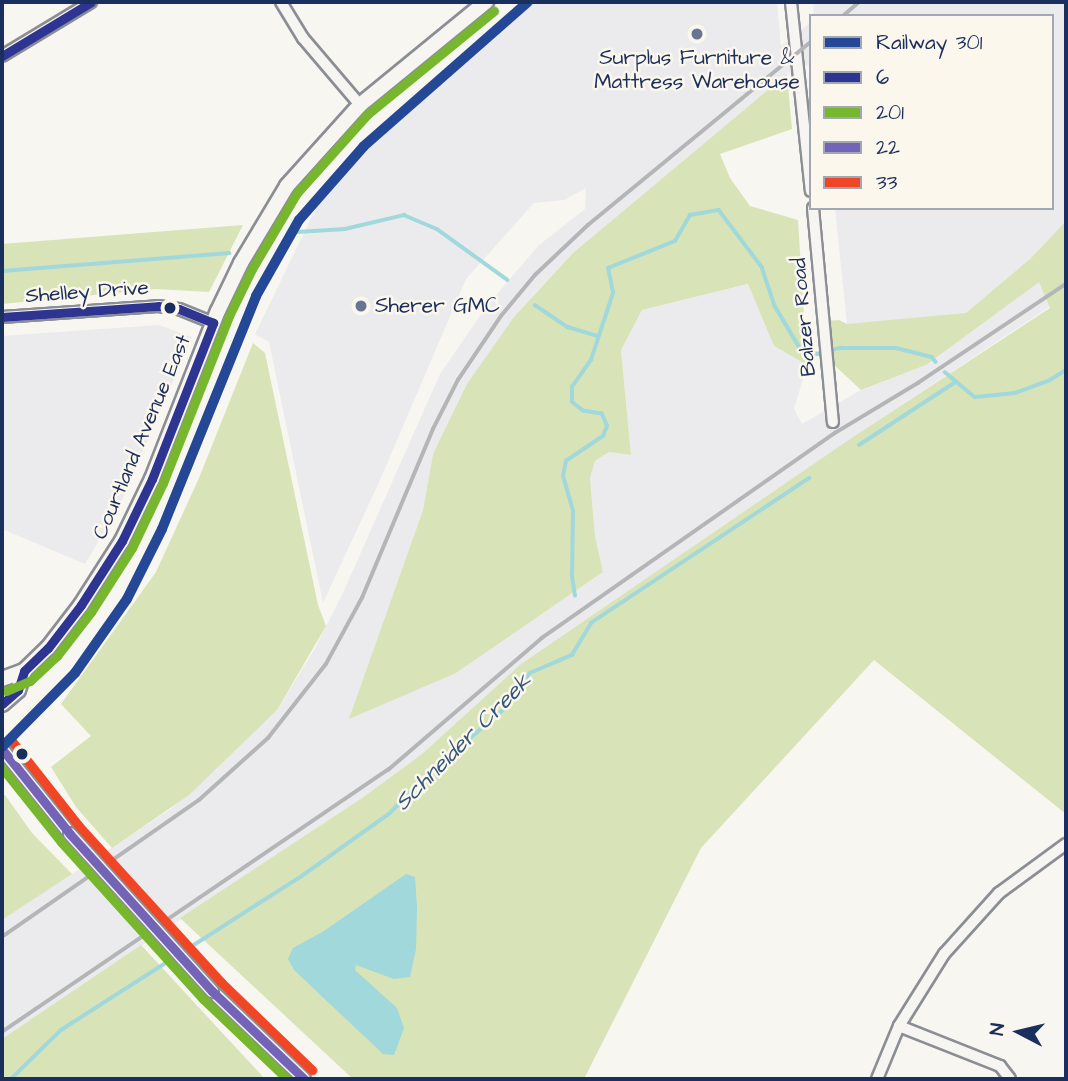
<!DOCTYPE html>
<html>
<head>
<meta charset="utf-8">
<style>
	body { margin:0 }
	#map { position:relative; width:1068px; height:1081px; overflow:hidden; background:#f8f6f0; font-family:"Architects Daughter",sans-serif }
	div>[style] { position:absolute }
	.built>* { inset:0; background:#ebebed }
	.green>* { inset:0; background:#d8e3b7 }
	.water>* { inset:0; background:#a0d8dc }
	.stream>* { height:3.5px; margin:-1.75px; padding:0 1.75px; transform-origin:1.75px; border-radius:1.75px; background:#a0d8dc }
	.roads { filter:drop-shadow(2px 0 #8b8e94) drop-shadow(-2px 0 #8b8e94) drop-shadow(0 2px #8b8e94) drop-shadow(0 -2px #8b8e94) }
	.minor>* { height:10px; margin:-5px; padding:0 5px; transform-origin:5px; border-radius:5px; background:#f6f5f1 }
	.tertiary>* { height:12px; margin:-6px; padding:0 6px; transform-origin:6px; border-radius:6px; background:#f6f5f1 }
	.secondary>* { height:14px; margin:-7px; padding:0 7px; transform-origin:7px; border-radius:7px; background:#f6f5f1 }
	.rail>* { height:3.5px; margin:-1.75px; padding:0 1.75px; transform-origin:1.75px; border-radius:1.75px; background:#b3b5b7 }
	.bridges { filter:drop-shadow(2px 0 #8b8e94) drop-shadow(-2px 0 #8b8e94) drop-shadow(0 2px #8b8e94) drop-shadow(0 -2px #8b8e94) }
	.tertiary-bridge>* { height:12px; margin:-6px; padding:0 6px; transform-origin:6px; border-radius:6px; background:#f6f5f1 }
	.bus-1>* { height:9px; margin:-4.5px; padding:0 4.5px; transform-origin:4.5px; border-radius:4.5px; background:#2e3491 }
	.bus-2>* { height:9px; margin:-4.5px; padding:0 4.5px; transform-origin:4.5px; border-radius:4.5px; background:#77b72e }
	.bus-3>* { height:9px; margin:-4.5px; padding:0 4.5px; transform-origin:4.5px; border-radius:4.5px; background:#7364b8 }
	.bus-4>* { height:9px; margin:-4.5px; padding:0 4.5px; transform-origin:4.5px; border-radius:4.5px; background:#f14625 }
	.rail-1>* { height:10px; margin:-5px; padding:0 5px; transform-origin:5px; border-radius:5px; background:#244895 }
	.dots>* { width:19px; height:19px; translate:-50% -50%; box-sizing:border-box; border:4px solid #fbf7ec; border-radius:50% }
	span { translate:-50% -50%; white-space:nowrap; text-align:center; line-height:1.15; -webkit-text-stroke:5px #fbf7ec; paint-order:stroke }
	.poi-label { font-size:21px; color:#1b2f5e }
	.left { translate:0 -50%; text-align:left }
	.street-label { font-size:21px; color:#1b2f5e }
	.water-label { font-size:23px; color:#33567b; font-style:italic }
	.frame { position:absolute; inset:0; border:4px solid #1b2f5e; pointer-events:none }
	.legend { position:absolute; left:809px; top:14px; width:245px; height:196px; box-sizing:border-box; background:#fbf7ec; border:2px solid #a1a7b3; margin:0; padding:9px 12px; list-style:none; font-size:21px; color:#1b2f5e }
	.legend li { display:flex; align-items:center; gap:14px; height:35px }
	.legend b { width:35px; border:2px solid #a1a7b3 }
	.north { position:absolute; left:984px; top:997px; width:70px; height:70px; -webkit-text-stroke:5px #fbf7ec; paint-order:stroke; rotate:277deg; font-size:19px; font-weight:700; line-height:28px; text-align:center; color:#1b2f5e }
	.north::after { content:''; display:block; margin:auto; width:24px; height:32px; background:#1b2f5e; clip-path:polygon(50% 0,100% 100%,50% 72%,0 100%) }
</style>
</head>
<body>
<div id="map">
	<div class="built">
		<i style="clip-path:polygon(535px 2px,777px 2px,781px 46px,811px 22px,811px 64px,787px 74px,573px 253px,514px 317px,433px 454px,423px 510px,383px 624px,456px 673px,603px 572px,595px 536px,590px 478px,595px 461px,609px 452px,631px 455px,621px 350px,642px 310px,749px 284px,774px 346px,807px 365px,794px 409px,802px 424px,861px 390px,926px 365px,1066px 261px,1066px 296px,850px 439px,521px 664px,422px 754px,362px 798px,2px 1039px,2px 920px,172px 808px,277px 710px,314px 650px,342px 595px,440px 374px,486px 307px,538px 246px,585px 209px,586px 188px,564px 200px,534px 203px,466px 279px,380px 480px,323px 603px,269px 342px,255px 334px,316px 208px,364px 149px)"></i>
		<i style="clip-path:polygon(813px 2px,1066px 2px,1066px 221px,1031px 258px,966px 313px,935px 319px,847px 324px,835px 208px,1052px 208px,1052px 16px,814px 16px)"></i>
		<i style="clip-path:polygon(159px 325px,192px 337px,119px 507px,85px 564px,2px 529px,2px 336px)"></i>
	</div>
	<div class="green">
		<i style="clip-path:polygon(787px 74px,792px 129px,720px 154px,730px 178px,750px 206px,798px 220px,807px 365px,774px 346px,748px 284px,642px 310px,621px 350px,631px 455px,609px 452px,595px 461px,590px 478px,595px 536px,603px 572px,456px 673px,349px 719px,423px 510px,433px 454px,467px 384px,514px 317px,573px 253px)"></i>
		<i style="clip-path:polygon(1066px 221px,1066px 814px,874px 660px,701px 848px,584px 1079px,353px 1079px,180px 918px,362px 798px,422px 754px,521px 664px,850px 439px,1050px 308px,1039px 282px,926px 365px,861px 390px,833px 364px,827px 321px,839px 320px,847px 324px,966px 313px,1031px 258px)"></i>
		<i style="clip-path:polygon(243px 225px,209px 292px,155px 289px,2px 304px,2px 244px)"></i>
		<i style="clip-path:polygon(253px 343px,265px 353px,318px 605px,326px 626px,277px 710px,189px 795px,112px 848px,76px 807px,51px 767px,91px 736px,61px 704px,156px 572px,199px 478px)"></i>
		<i style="clip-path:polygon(5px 795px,32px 833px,72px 874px,2px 920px,2px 796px)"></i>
		<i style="clip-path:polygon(141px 945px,265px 1079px,2px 1079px,2px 1039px)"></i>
	</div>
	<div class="water">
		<i style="clip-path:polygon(406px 874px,415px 877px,417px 907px,416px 949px,410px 977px,394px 979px,356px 965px,355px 970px,397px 1008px,404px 1028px,394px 1055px,383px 1054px,294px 970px,288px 959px,293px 948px,324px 931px)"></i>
	</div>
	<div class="stream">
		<i style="left:297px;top:232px;width:48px;rotate:-3.6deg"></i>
		<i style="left:345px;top:229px;width:61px;rotate:-13.3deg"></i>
		<i style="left:404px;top:215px;width:36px;rotate:23deg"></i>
		<i style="left:437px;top:229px;width:87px;rotate:35.7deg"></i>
		<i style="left:2px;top:271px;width:228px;rotate:-4.5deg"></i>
		<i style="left:535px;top:305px;width:40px;rotate:34deg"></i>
		<i style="left:568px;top:327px;width:31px;rotate:17deg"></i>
		<i style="left:945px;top:372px;width:39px;rotate:40deg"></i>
		<i style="left:975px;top:397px;width:40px;rotate:-5.7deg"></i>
		<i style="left:1015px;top:393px;width:37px;rotate:-20deg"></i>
		<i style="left:1050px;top:380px;width:19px;rotate:-32deg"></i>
		<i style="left:859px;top:445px;width:113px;rotate:-33.1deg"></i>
		<i style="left:575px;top:596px;width:20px;rotate:-99deg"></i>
		<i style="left:572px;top:576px;width:65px;rotate:-89.1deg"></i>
		<i style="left:573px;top:511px;width:36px;rotate:-106deg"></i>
		<i style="left:563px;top:476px;width:15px;rotate:-79deg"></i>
		<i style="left:566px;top:461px;width:45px;rotate:-34deg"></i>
		<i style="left:603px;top:436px;width:11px;rotate:-68deg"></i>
		<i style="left:607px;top:426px;width:13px;rotate:-113deg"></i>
		<i style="left:602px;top:414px;width:19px;rotate:-171deg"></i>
		<i style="left:583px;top:411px;width:14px;rotate:-141deg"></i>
		<i style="left:572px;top:402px;width:15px;rotate:-90deg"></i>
		<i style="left:572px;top:387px;width:33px;rotate:-55deg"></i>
		<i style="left:591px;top:360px;width:71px;rotate:-71.8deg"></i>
		<i style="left:613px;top:293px;width:25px;rotate:-101deg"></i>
		<i style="left:608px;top:268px;width:72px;rotate:-21.9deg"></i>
		<i style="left:675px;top:241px;width:30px;rotate:-60deg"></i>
		<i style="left:690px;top:215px;width:29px;rotate:-10deg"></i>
		<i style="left:719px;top:210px;width:71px;rotate:53deg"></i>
		<i style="left:762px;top:267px;width:41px;rotate:71.6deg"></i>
		<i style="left:775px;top:306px;width:49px;rotate:59.2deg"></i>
		<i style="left:800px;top:348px;width:18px;rotate:19deg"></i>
		<i style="left:817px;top:354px;width:24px;rotate:-15deg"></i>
		<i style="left:840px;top:348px;width:56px"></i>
		<i style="left:896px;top:348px;width:37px;rotate:14deg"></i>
		<i style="left:932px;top:357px;width:6px;rotate:51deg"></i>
		<i style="left:11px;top:1079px;width:70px;rotate:-44.4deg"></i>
		<i style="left:61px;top:1030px;width:286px;rotate:-32.6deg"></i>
		<i style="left:302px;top:876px;width:108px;rotate:-35.6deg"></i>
		<i style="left:390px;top:813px;width:59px;rotate:-45deg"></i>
		<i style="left:432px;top:771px;width:95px;rotate:-40.7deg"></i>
		<i style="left:504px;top:709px;width:44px;rotate:-54.2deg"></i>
		<i style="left:530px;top:673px;width:46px;rotate:-23.2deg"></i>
		<i style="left:572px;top:655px;width:37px;rotate:-59deg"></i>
		<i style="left:591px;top:623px;width:262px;rotate:-33.6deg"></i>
	</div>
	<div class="roads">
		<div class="minor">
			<i style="left:281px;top:2px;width:42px;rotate:58.6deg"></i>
			<i style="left:303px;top:38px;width:88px;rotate:49.6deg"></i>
			<i style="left:791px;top:2px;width:190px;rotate:84deg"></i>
			<i style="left:2px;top:56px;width:104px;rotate:-31.2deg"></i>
			<i style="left:813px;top:208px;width:215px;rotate:84.7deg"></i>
			<i style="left:2px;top:317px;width:156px;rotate:-4deg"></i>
			<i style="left:158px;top:306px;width:21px;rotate:8deg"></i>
			<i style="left:179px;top:309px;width:37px;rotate:22deg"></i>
			<i style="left:899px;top:1026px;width:109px;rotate:21.6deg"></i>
			<i style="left:1000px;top:1066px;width:16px;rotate:52deg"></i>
			<i style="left:877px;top:1079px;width:57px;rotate:-67.5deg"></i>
			<i style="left:899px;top:1026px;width:85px;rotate:-58deg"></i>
			<i style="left:944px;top:954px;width:82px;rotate:-48deg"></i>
			<i style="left:999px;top:893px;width:83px;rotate:-36.2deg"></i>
		</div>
		<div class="tertiary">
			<i style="left:2px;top:749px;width:109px;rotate:51.3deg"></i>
			<i style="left:212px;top:991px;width:127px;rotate:43.7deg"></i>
		</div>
		<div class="secondary">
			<i style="left:2px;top:679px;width:23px;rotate:-20deg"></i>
			<i style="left:24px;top:671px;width:33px;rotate:-44deg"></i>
			<i style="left:48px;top:648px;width:54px;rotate:-52.5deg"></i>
			<i style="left:81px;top:605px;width:76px;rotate:-57.4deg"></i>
			<i style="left:122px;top:541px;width:69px;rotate:-64.2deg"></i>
			<i style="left:152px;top:479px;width:180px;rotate:-68.6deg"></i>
			<i style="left:218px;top:311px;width:53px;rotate:-64.4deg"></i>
			<i style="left:241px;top:263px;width:90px;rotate:-59.1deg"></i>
			<i style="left:287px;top:186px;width:109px;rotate:-48deg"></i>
			<i style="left:360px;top:105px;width:163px;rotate:-39.3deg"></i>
			<i style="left:2px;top:704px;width:21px;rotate:-41deg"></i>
			<i style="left:18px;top:690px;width:20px;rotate:-72deg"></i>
		</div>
	</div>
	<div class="rail">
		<i style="left:843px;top:16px;width:21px;rotate:-41deg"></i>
		<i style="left:2px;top:937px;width:240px;rotate:-34.8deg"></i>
		<i style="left:199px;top:800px;width:93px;rotate:-41.9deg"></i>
		<i style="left:268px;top:738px;width:94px;rotate:-51.9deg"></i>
		<i style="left:326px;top:664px;width:75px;rotate:-61.4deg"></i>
		<i style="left:362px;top:598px;width:183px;rotate:-67.2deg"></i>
		<i style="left:433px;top:429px;width:55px;rotate:-63deg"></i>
		<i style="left:458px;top:380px;width:77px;rotate:-56.1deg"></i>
		<i style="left:501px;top:316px;width:53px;rotate:-50.3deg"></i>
		<i style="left:535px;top:275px;width:73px;rotate:-43.3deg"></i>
		<i style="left:588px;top:225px;width:288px;rotate:-39.4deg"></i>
		<i style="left:2px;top:1032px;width:467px;rotate:-34.2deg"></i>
		<i style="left:388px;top:770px;width:203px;rotate:-40.6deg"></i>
		<i style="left:542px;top:638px;width:358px;rotate:-35deg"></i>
		<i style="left:835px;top:433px;width:97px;rotate:-31.1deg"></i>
		<i style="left:918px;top:383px;width:178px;rotate:-33.8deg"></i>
	</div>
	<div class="bridges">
		<div class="tertiary-bridge">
			<i style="left:70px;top:834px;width:212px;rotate:47.9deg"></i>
		</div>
	</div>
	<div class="bus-1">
		<i style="left:2px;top:56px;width:104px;rotate:-31.2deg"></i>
		<i style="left:2px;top:317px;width:156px;rotate:-4deg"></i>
		<i style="left:158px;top:306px;width:21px;rotate:8deg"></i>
		<i style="left:179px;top:309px;width:37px;rotate:22deg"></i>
		<i style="left:2px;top:704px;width:21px;rotate:-41deg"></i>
		<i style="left:18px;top:690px;width:20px;rotate:-72deg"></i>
		<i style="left:24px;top:671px;width:33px;rotate:-44deg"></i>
		<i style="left:48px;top:648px;width:54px;rotate:-52.5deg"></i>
		<i style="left:81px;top:605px;width:76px;rotate:-57.4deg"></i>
		<i style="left:122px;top:541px;width:69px;rotate:-64.2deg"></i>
		<i style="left:152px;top:479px;width:168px;rotate:-68.6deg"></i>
	</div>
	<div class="bus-2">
		<i style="left:6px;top:691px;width:26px;rotate:-23deg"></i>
		<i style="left:30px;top:681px;width:37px;rotate:-43deg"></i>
		<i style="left:57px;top:656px;width:56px;rotate:-52.3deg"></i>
		<i style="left:91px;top:612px;width:76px;rotate:-57.4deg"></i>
		<i style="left:132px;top:548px;width:72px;rotate:-64.5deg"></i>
		<i style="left:163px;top:483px;width:180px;rotate:-68.4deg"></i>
		<i style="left:229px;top:316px;width:52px;rotate:-63.9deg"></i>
		<i style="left:252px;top:269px;width:88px;rotate:-59.4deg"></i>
		<i style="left:297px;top:193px;width:106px;rotate:-48.1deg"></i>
		<i style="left:368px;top:114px;width:163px;rotate:-39.3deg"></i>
		<i style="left:2px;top:768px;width:95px;rotate:51.4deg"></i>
		<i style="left:61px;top:842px;width:212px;rotate:47.9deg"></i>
		<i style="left:203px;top:999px;width:116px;rotate:43.6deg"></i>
	</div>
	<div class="bus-3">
		<i style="left:2px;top:749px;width:109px;rotate:51.3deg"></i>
		<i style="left:70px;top:834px;width:212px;rotate:47.9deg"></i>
		<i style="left:212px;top:991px;width:127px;rotate:43.7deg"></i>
	</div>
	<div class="bus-4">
		<i style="left:12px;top:741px;width:108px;rotate:51.8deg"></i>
		<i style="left:79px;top:826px;width:211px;rotate:47.7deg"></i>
		<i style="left:221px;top:982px;width:127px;rotate:44deg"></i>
	</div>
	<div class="rail-1">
		<i style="left:2px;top:747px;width:104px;rotate:-45.4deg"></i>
		<i style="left:75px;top:673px;width:90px;rotate:-54.9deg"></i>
		<i style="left:127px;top:599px;width:78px;rotate:-63.4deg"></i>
		<i style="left:162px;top:529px;width:251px;rotate:-68deg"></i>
		<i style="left:256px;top:296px;width:87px;rotate:-60.5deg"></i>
		<i style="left:299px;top:220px;width:98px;rotate:-48.7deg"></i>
		<i style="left:364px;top:146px;width:218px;rotate:-41.3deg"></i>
	</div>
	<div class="dots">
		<i style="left:697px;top:34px;background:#687591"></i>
		<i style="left:361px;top:306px;background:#687591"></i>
		<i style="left:170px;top:308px;background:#1b2f5e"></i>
		<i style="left:22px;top:754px;background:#1b2f5e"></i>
	</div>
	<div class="poi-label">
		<span style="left:697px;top:70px">Surplus Furniture &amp;<br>Mattress Warehouse</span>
		<span class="left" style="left:375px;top:306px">Sherer GMC</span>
	</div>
	<div class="street-label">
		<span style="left:87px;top:292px;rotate:-4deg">Shelley Drive</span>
		<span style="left:804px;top:317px;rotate:-95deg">Balzer Road</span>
		<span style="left:142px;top:437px;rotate:-67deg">Courtland Avenue East</span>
	</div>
	<div class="water-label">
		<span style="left:463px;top:742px;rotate:-45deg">Schneider Creek</span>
	</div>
	<div class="frame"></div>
	<ul class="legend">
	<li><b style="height:9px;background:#244895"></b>Railway 301</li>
	<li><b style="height:9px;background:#2e3491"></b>6</li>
	<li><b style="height:9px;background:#77b72e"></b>201</li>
	<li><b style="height:9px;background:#7364b8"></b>22</li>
	<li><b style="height:9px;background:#f14625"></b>33</li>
	</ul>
	<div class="north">N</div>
</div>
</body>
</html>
